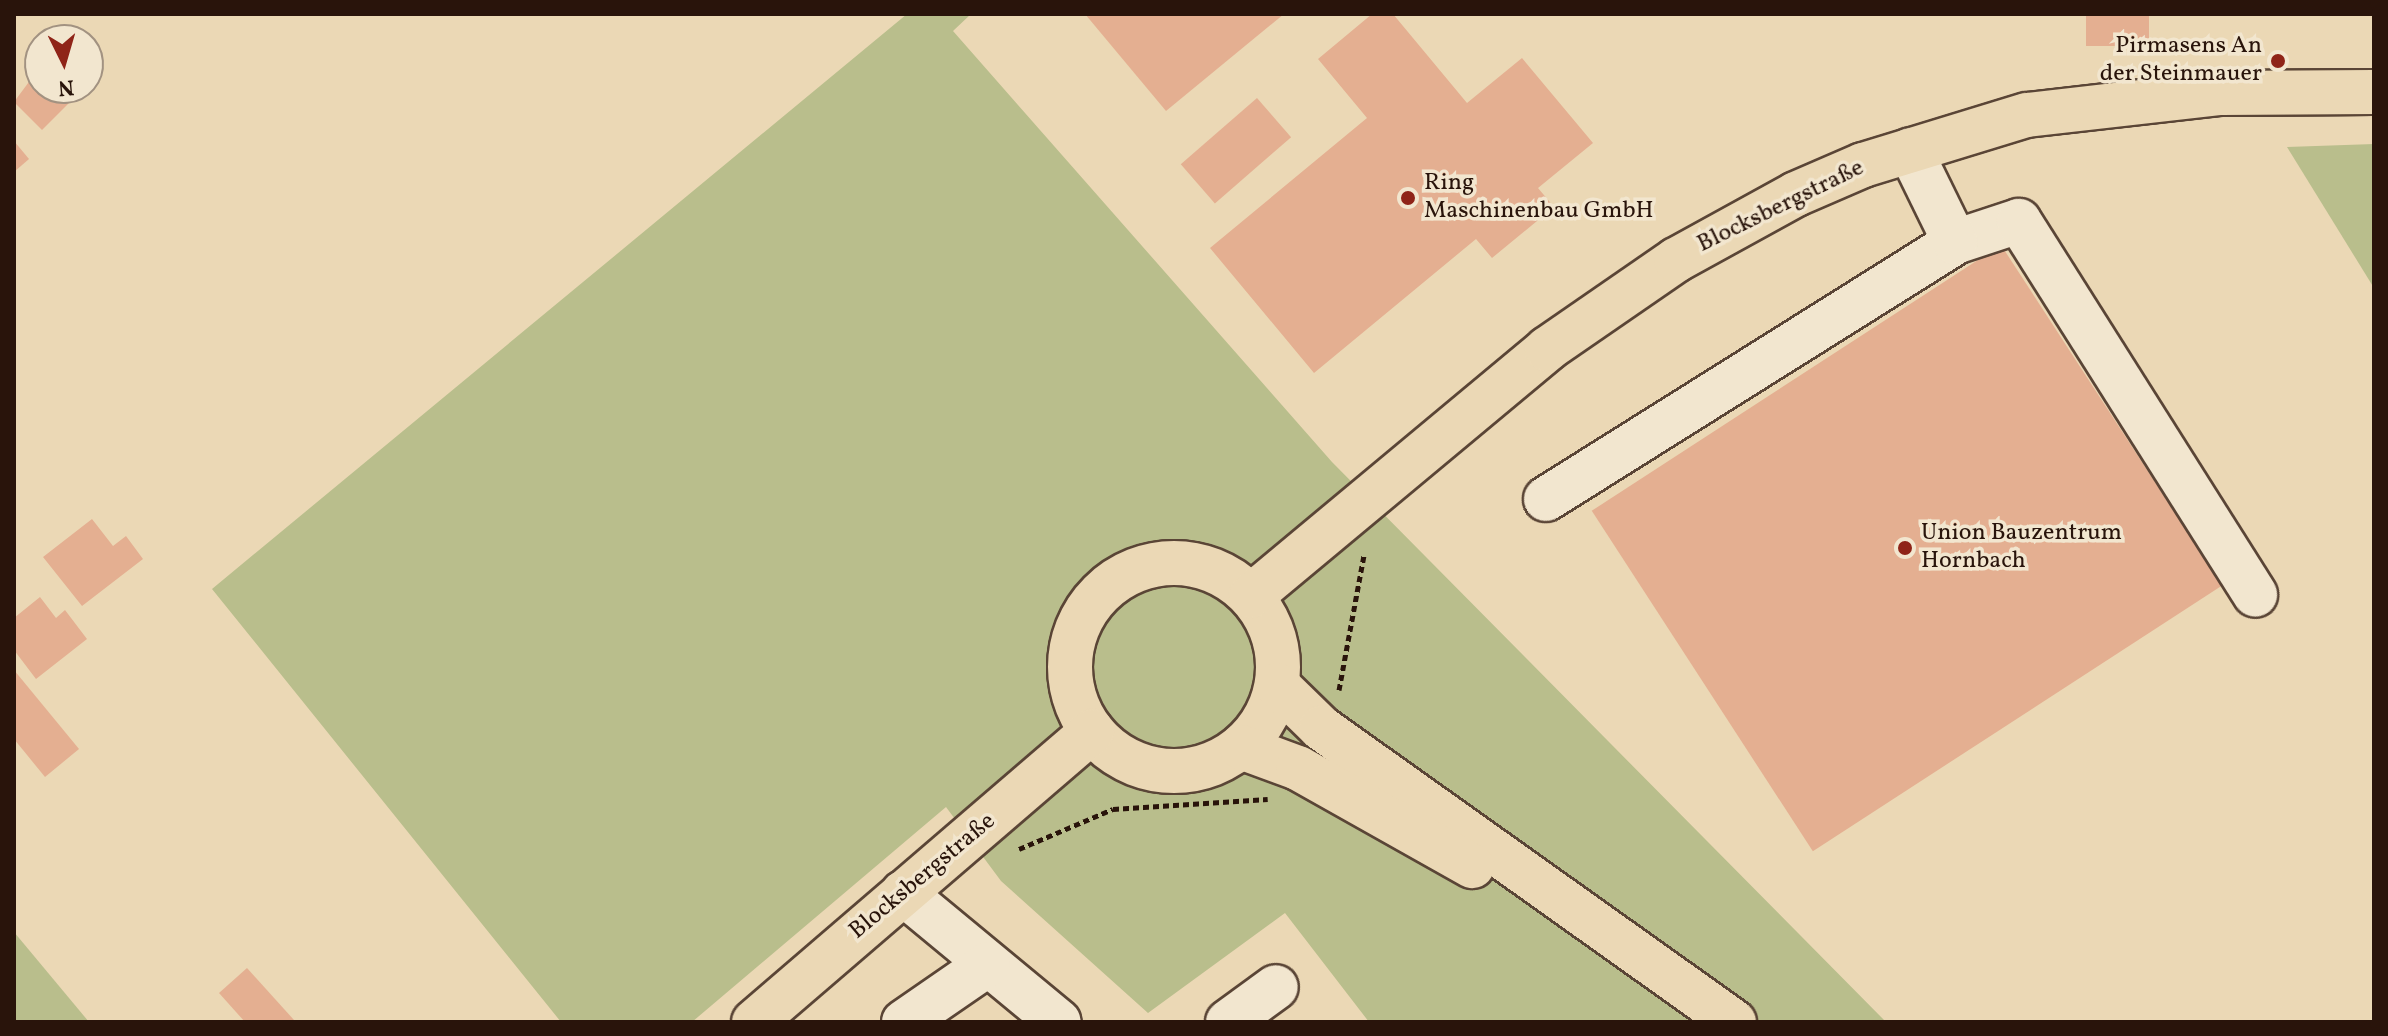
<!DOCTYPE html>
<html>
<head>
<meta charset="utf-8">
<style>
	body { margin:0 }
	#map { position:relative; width:2388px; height:1036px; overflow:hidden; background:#ebd8b5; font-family:Vollkorn,serif }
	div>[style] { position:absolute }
	.green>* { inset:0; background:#b9be8c }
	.building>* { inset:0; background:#e4af91; transform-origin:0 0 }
	.path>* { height:5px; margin-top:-2.5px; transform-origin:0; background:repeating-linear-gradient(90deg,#29140b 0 6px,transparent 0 10px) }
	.roads { filter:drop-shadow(2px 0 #5a4536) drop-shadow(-2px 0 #5a4536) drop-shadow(0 2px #5a4536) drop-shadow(0 -2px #5a4536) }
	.minor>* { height:44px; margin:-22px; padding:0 22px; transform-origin:22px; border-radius:22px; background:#f2e6cf }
	.major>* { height:44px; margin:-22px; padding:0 22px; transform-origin:22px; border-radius:22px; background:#ebd8b5 }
	.major>.ring { margin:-22px; padding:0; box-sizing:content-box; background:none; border:44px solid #ebd8b5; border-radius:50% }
	.dots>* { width:22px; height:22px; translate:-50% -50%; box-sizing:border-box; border:4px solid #f2e6cf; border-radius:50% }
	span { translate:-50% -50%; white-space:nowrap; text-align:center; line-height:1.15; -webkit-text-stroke:7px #f2e6cf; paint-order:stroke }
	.poi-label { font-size:24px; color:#29140b }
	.right { translate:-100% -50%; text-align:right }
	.left { translate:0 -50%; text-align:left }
	.street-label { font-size:24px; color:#29140b }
	.frame { position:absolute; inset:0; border:16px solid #29140b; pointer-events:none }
	.north { position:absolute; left:24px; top:24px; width:80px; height:80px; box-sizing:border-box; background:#f2e6cf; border:2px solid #a29281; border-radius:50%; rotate:175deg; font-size:22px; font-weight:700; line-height:32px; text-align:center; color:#29140b }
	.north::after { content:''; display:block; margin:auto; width:28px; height:36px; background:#8f2418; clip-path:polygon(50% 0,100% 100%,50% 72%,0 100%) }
</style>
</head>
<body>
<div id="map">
	<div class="green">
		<i style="clip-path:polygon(907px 14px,971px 14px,953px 31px,1332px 462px,1886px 1022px,1369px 1022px,1285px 913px,1148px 1013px,1001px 881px,946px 807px,692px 1022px,561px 1022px,212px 589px)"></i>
		<i style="clip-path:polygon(2374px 144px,2374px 288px,2287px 147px)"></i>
		<i style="clip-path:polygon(14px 932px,89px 1022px,14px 1022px)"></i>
	</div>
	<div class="building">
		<i style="clip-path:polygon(1085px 14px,1284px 14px,1166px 111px)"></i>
		<i style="clip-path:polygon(1372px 14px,1393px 14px,1467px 103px,1522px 58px,1593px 143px,1538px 188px,1554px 207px,1492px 258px,1476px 239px,1314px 373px,1210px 248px,1367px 118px,1318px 59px)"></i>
		<i style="left:2149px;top:14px;width:32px;height:63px;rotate:90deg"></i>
		<i style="clip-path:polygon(40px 67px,40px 88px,84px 88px,42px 130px,14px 102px)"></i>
		<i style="left:1257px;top:98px;width:52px;height:101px;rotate:49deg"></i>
		<i style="clip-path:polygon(14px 141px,29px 159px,14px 172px)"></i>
		<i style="left:2001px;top:245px;width:406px;height:488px;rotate:57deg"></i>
		<i style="clip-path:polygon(92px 519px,113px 546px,126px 536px,143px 559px,82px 606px,43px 557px)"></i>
		<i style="clip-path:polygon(40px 597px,56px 618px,65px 610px,87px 639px,36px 679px,14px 650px,14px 618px)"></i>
		<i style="clip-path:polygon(14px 670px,79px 749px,45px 777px,14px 739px)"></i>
		<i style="clip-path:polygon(247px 968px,294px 1020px,291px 1022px,245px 1022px,219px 993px)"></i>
	</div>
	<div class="path">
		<i style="left:1339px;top:690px;width:137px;rotate:-79.5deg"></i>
		<i style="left:1019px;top:849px;width:102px;rotate:-23.1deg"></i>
		<i style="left:1113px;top:809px;width:155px;rotate:-3.7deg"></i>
	</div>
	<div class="roads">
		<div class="minor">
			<i style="left:1955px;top:242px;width:67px;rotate:-18.2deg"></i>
			<i style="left:2019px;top:221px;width:442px;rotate:57.7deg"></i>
			<i style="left:1546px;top:499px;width:483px;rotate:-32.1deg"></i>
			<i style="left:1955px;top:242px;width:102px;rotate:-116.1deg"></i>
			<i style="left:903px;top:893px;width:202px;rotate:39.6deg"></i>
			<i style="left:904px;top:1022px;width:102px;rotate:-34.6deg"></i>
			<i style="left:1228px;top:1022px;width:59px;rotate:-36.1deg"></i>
		</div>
		<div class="major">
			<i class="ring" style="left:1070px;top:563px;width:164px;height:164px"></i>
			<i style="left:1251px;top:596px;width:386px;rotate:-39.8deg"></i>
			<i style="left:1547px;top:349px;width:157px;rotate:-34.6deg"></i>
			<i style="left:1676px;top:260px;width:137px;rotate:-28.8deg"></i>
			<i style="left:1796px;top:194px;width:73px;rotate:-23.4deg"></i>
			<i style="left:1863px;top:165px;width:171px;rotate:-17deg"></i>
			<i style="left:2027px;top:115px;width:195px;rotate:-6.5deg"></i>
			<i style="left:2221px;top:93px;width:153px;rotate:-0.4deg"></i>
			<i style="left:1277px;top:685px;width:62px;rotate:44.3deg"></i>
			<i style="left:1321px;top:728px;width:507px;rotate:35.45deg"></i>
			<i style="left:1241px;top:747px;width:61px;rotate:20.2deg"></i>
			<i style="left:1298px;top:768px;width:200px;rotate:29.4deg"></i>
			<i style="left:754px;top:1022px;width:446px;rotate:-40.7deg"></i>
		</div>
	</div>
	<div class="dots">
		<i style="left:2278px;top:61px;background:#8f2418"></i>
		<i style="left:1408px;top:198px;background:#8f2418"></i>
		<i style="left:1905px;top:548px;background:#8f2418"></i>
	</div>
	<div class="poi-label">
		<span class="right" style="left:2262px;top:61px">Pirmasens An<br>der Steinmauer</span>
		<span class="left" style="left:1424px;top:198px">Ring<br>Maschinenbau GmbH</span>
		<span class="left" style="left:1921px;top:548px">Union Bauzentrum<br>Hornbach</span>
	</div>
	<div class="street-label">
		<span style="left:1781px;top:207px;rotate:-26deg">Blocksbergstraße</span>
		<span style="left:923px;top:877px;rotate:-40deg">Blocksbergstraße</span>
	</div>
	<div class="frame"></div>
	<div class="north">N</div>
</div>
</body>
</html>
